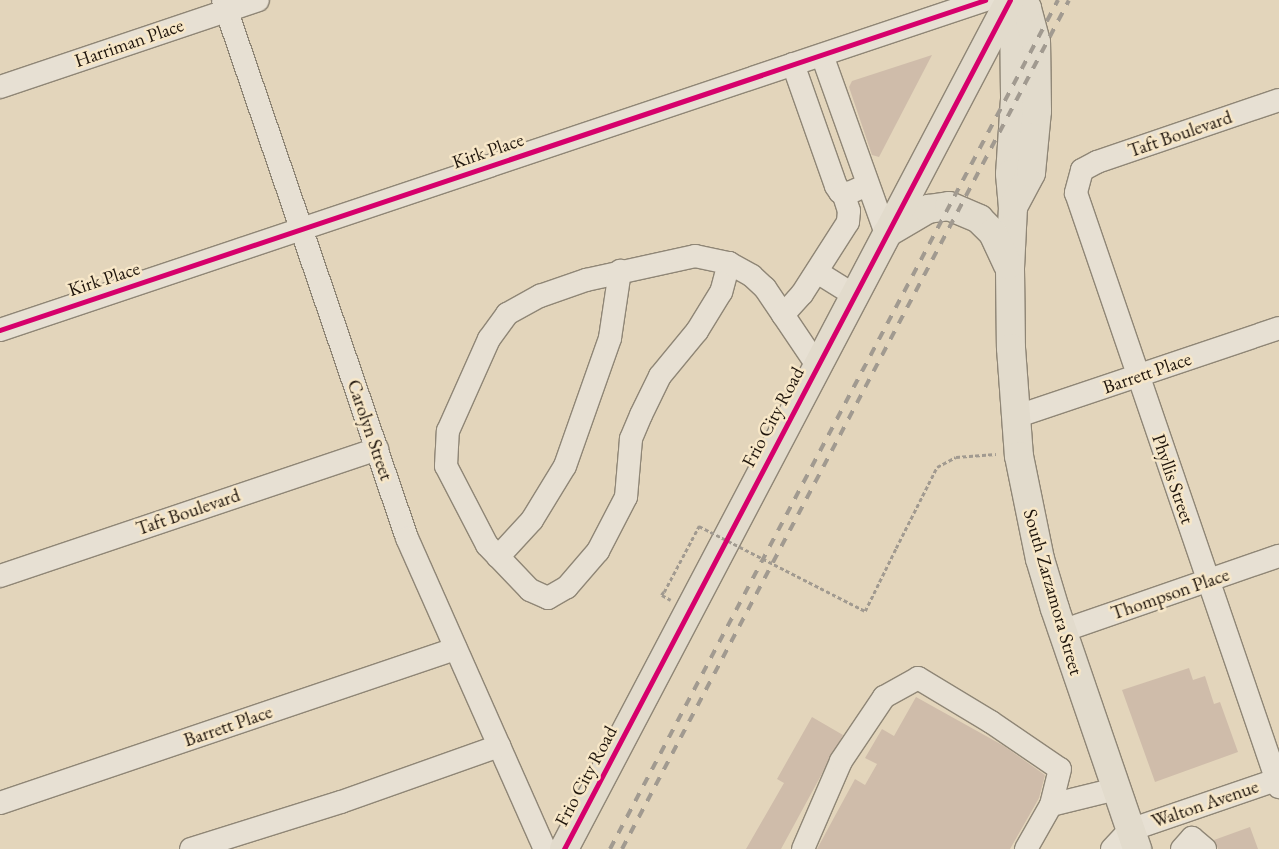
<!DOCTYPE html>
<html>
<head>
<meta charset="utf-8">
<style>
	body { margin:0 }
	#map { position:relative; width:1279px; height:849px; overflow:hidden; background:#e3d5bb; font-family:"EB Garamond",serif }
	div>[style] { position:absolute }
	.building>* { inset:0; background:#cfbcaa }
	.path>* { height:2.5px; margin-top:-1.25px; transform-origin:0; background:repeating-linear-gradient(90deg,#a19a90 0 4px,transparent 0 6.5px) }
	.roads { filter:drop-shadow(1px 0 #8f8676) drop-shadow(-1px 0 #8f8676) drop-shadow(0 1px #8f8676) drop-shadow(0 -1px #8f8676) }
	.minor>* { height:22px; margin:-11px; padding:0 11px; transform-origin:11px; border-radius:11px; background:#e7e0d3 }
	.major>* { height:28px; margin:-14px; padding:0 14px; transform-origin:14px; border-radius:14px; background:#e2dbcc }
	.rail>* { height:4px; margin-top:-2px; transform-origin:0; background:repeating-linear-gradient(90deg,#a19a90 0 9px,transparent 0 18px) }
	.path-bridge>* { height:2.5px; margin-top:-1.25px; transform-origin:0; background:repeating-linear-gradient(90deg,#a19a90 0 4px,transparent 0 6.5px) }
	.cycleway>* { height:5px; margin:-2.5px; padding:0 2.5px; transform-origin:2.5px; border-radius:2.5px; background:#d6006c }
	span { translate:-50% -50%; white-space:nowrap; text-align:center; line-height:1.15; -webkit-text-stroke:5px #f7e7c8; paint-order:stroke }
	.street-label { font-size:19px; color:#1f150c }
</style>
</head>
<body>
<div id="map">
	<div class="building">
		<i style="clip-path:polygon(932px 55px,879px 157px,872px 155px,849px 87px,852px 81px)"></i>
		<i style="clip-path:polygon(1189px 668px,1193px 680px,1205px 676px,1214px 704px,1220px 702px,1238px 752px,1155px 782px,1122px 690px)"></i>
		<i style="clip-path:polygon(916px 697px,1004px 746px,1045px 775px,1039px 798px,1010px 849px,817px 849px,855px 779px,865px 785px,877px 764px,865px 758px,882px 729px,894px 736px)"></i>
		<i style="clip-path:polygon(812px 717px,843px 735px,781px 849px,746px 849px,784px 783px,777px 779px)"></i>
		<i style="clip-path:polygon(1250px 827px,1258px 849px,1218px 849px,1214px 840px)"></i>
	</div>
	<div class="path">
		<i style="left:896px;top:548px;width:91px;rotate:-63.2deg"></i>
		<i style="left:937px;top:467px;width:21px;rotate:-28deg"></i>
		<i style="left:956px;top:457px;width:40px;rotate:-4.3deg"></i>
		<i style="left:664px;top:592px;width:4px;rotate:124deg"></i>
		<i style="left:662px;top:595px;width:10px;rotate:29deg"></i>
	</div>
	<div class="roads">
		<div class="minor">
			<i style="left:223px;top:0;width:569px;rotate:71.12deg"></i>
			<i style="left:407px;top:538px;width:340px;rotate:66.1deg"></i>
			<i style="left:822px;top:55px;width:190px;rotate:70.3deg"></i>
			<i style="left:793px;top:64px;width:129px;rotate:70.6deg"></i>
			<i style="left:836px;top:186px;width:7px;rotate:56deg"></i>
			<i style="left:840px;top:192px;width:9px;rotate:6deg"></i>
			<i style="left:849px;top:193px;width:20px;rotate:-24deg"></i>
			<i style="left:0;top:87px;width:272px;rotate:-18.6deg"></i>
			<i style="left:1279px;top:100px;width:192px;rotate:161.2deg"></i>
			<i style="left:1097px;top:162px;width:17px;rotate:152deg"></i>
			<i style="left:1082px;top:170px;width:24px;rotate:105deg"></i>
			<i style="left:1076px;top:193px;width:628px;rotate:71.13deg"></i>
			<i style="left:729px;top:263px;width:30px;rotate:105deg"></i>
			<i style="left:721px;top:292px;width:46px;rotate:121.6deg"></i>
			<i style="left:697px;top:331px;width:58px;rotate:129.4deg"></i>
			<i style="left:660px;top:376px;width:43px;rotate:116deg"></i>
			<i style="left:641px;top:415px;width:26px;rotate:113deg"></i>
			<i style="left:631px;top:439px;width:58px;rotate:94.9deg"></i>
			<i style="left:626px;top:497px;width:61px;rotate:117.4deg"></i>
			<i style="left:598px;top:551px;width:48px;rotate:130.7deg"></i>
			<i style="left:567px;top:587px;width:22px;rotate:150deg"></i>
			<i style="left:548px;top:598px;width:20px;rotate:-156deg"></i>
			<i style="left:530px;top:590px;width:62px;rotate:-133.7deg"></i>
			<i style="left:487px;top:545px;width:89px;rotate:-117.4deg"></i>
			<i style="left:446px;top:466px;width:35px;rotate:-87deg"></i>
			<i style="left:448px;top:431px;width:101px;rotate:-66deg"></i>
			<i style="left:489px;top:339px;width:31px;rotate:-54deg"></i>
			<i style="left:507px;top:314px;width:38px;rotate:-29deg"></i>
			<i style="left:540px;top:296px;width:49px;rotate:-19.2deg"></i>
			<i style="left:586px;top:280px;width:112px;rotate:-12.4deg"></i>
			<i style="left:695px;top:256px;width:35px;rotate:12deg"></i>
			<i style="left:729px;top:263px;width:26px;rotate:29deg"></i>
			<i style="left:752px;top:276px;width:18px;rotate:43deg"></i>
			<i style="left:765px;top:288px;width:93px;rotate:56deg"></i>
			<i style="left:817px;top:272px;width:44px;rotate:31.9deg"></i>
			<i style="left:783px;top:315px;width:28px;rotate:-48deg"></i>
			<i style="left:802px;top:294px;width:85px;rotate:-57.4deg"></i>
			<i style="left:848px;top:222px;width:11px;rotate:-85deg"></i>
			<i style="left:849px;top:211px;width:19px;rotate:-108deg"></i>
			<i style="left:0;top:330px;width:1039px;rotate:-18.52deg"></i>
			<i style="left:1015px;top:417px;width:279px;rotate:-18.6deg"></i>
			<i style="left:498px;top:557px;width:50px;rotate:-47.4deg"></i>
			<i style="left:532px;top:520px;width:63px;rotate:-58.6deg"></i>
			<i style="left:565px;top:466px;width:136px;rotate:-70.6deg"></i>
			<i style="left:610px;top:338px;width:68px;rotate:-81.5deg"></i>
			<i style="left:0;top:576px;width:398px;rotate:-18.6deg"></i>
			<i style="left:1062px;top:631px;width:230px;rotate:-19.1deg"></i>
			<i style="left:0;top:803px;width:481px;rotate:-18.7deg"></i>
			<i style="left:191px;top:849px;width:157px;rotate:-17.4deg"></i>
			<i style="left:341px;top:802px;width:168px;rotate:-19.5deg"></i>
			<i style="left:803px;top:849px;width:96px;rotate:-66.6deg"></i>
			<i style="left:841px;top:761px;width:77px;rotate:-56.1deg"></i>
			<i style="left:884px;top:697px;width:39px;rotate:-29deg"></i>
			<i style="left:918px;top:678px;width:85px;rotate:31.1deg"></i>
			<i style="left:991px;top:722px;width:83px;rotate:34.3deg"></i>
			<i style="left:1060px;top:769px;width:37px;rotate:104deg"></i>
			<i style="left:1051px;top:805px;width:67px;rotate:-13.8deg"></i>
			<i style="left:1026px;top:849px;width:51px;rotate:-60.4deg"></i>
			<i style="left:1112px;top:849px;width:26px;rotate:-47deg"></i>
			<i style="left:1130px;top:830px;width:157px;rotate:-18.9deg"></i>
			<i style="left:1182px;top:849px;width:15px;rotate:-48deg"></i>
			<i style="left:1192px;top:838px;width:17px;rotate:40deg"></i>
		</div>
		<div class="major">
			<i style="left:1014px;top:0;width:99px;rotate:89.4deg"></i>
			<i style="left:1015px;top:99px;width:75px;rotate:93.8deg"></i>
			<i style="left:1010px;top:174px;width:33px;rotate:85deg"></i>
			<i style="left:1013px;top:207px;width:62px;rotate:92.8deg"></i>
			<i style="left:1010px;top:269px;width:79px;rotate:89.3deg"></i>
			<i style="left:1011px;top:348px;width:108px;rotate:85.8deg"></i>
			<i style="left:1019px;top:456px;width:105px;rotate:78.5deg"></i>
			<i style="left:1040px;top:559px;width:52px;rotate:73.3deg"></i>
			<i style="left:1055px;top:609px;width:254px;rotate:71.1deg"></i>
			<i style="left:1013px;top:207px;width:38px;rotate:-62deg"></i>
			<i style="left:1031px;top:173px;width:62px;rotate:-84.5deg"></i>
			<i style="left:1037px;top:111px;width:69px;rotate:-90.8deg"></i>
			<i style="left:1036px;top:42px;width:35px;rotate:-105deg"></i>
			<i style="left:1027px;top:8px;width:9px;rotate:-122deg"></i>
			<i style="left:887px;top:233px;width:48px;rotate:-30.3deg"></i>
			<i style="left:928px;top:209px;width:21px;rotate:-8deg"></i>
			<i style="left:949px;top:206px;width:33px;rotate:23deg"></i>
			<i style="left:979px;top:219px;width:20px;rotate:45deg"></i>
			<i style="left:993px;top:233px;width:35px;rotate:65deg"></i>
			<i style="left:564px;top:849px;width:959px;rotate:-62.29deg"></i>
		</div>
	</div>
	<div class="rail">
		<i style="left:610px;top:849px;width:960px;rotate:-62.18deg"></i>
		<i style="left:622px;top:849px;width:959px;rotate:-62.23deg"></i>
	</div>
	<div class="path-bridge">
		<i style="left:664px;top:592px;width:75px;rotate:-62.1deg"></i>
		<i style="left:699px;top:526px;width:186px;rotate:27.1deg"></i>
		<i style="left:865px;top:611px;width:70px;rotate:-63.8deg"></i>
	</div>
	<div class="cycleway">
		<i style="left:0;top:330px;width:1039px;rotate:-18.52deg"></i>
		<i style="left:564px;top:849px;width:959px;rotate:-62.29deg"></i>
	</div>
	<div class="street-label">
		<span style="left:129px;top:43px;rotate:-19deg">Harriman Place</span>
		<span style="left:1180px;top:134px;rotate:-19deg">Taft Boulevard</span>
		<span style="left:488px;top:151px;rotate:-19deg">Kirk Place</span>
		<span style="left:104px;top:279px;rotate:-18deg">Kirk Place</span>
		<span style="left:1147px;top:373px;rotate:-19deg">Barrett Place</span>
		<span style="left:773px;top:417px;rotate:-62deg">Frio City Road</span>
		<span style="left:370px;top:430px;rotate:71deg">Carolyn Street</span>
		<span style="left:1173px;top:479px;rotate:71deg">Phyllis Street</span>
		<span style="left:188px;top:512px;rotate:-19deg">Taft Boulevard</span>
		<span style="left:1053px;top:592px;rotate:74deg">South Zarzamora Street</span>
		<span style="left:1170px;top:594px;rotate:-19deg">Thompson Place</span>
		<span style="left:228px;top:726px;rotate:-19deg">Barrett Place</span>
		<span style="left:586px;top:776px;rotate:-62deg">Frio City Road</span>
		<span style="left:1205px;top:804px;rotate:-19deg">Walton Avenue</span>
	</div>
</div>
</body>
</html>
